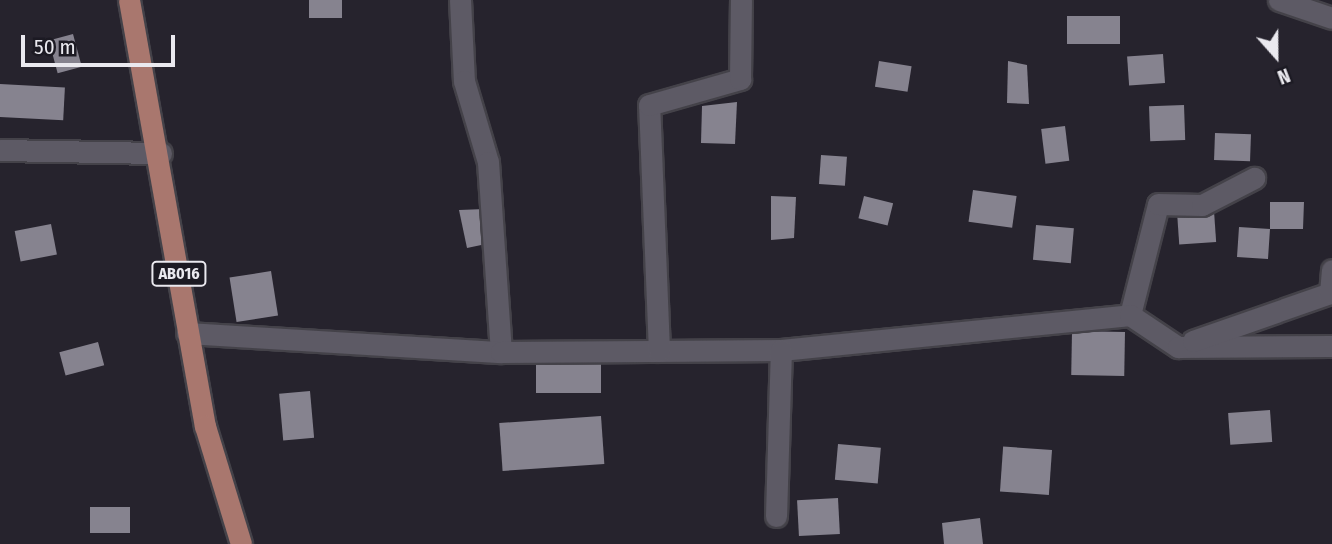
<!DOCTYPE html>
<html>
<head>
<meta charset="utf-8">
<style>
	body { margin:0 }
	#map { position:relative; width:1332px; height:544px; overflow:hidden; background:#26232d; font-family:"Fira Sans Condensed",sans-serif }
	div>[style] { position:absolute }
	.building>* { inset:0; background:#86838f; transform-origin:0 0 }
	.roads { filter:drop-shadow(2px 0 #444249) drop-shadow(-2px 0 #444249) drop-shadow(0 2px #444249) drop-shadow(0 -2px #444249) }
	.minor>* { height:21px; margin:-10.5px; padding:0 10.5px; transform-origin:10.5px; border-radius:10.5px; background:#5d5a65 }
	.major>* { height:21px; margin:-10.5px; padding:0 10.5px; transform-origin:10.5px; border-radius:10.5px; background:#a9776e }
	span { translate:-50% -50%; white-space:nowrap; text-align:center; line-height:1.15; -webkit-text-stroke:7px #1c1a23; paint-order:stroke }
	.shield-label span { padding:2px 5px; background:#1c1a23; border:2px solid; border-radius:5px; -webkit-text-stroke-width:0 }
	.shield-label { font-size:16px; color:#eae9ef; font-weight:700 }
	.north { position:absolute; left:1241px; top:21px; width:70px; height:70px; -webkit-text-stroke:5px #1c1a23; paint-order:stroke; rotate:159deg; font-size:19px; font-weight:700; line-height:28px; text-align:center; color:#eae9ef }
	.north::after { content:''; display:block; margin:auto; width:24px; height:32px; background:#eae9ef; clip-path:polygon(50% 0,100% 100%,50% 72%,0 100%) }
	.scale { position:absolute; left:21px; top:35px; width:154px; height:32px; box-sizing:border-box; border:4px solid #eae9ef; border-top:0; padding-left:9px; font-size:21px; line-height:24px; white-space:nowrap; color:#eae9ef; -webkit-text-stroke:5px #1c1a23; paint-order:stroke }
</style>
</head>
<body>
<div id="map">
	<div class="building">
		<i style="left:309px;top:0;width:33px;height:18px"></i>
		<i style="left:1067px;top:16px;width:53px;height:28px"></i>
		<i style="left:73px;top:34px;width:34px;height:25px;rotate:75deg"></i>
		<i style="left:1163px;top:54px;width:29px;height:36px;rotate:86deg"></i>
		<i style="left:879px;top:61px;width:33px;height:26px;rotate:9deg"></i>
		<i style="clip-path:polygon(1008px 61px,1027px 65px,1029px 104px,1007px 103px)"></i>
		<i style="left:0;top:84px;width:65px;height:33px;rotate:3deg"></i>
		<i style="clip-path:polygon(737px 102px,735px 144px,701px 143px,702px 106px)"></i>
		<i style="left:1184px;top:105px;width:35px;height:35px;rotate:88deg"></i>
		<i style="left:1065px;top:126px;width:35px;height:24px;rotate:83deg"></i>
		<i style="left:1215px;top:133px;width:36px;height:27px;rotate:2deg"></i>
		<i style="left:821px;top:155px;width:26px;height:29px;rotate:4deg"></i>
		<i style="left:973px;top:190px;width:44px;height:32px;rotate:8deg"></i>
		<i style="clip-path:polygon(771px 196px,796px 197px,794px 238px,771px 240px)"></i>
		<i style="left:864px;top:196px;width:30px;height:23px;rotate:14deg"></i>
		<i style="clip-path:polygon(1270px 202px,1304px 202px,1303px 229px,1270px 229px,1268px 259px,1237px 257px,1239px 227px,1270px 229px)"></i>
		<i style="clip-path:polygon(485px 209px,486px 244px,467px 248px,459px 210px)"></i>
		<i style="left:1214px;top:211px;width:31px;height:37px;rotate:86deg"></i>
		<i style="left:51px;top:224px;width:31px;height:37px;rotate:79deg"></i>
		<i style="left:1036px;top:225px;width:38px;height:35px;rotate:5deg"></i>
		<i style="left:271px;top:271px;width:45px;height:42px;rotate:81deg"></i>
		<i style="left:1072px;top:331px;width:53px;height:44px;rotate:1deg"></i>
		<i style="left:98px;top:342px;width:24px;height:40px;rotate:75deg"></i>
		<i style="left:601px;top:359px;width:34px;height:65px;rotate:90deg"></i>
		<i style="left:310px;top:391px;width:47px;height:31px;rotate:85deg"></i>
		<i style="left:1270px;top:410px;width:32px;height:42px;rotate:86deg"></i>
		<i style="left:601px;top:416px;width:48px;height:102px;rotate:86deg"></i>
		<i style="left:838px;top:444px;width:43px;height:36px;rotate:5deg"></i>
		<i style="left:1052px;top:450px;width:45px;height:49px;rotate:94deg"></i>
		<i style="left:838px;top:498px;width:36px;height:41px;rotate:87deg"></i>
		<i style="left:90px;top:507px;width:40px;height:26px"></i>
		<i style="clip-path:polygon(980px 518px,983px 544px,944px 544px,942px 523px)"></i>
	</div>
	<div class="roads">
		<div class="minor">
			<i style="left:460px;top:0;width:81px;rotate:87.2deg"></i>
			<i style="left:464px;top:81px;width:84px;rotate:73.5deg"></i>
			<i style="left:488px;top:162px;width:190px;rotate:86.1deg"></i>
			<i style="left:1279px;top:0;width:56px;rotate:18.8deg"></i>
			<i style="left:0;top:150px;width:161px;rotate:1.1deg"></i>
			<i style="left:1130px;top:315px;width:114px;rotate:-75.8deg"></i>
			<i style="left:1158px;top:204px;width:44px;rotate:1.3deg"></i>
			<i style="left:1202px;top:205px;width:59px;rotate:-27.4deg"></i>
			<i style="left:187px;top:333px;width:315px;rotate:3.5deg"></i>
			<i style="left:501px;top:352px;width:280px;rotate:-0.4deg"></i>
			<i style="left:781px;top:350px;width:351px;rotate:-5.7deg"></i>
			<i style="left:1130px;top:315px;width:58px;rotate:33.7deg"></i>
			<i style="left:1178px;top:347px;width:154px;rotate:-0.4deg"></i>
			<i style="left:1193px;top:341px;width:145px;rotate:-19.3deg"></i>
			<i style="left:1330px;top:293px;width:23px;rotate:-85deg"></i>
			<i style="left:659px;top:351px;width:246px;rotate:-92.3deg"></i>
			<i style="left:649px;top:105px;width:95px;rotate:-15.9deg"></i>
			<i style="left:740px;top:79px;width:79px;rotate:-89.3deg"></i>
			<i style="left:776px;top:516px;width:166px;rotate:-88.3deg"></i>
		</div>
		<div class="major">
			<i style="left:129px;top:0;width:433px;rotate:79.9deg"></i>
			<i style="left:205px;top:426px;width:123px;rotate:73deg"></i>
		</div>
	</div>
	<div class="shield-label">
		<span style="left:179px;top:274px">AB016</span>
	</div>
	<div class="north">N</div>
	<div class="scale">50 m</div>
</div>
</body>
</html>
